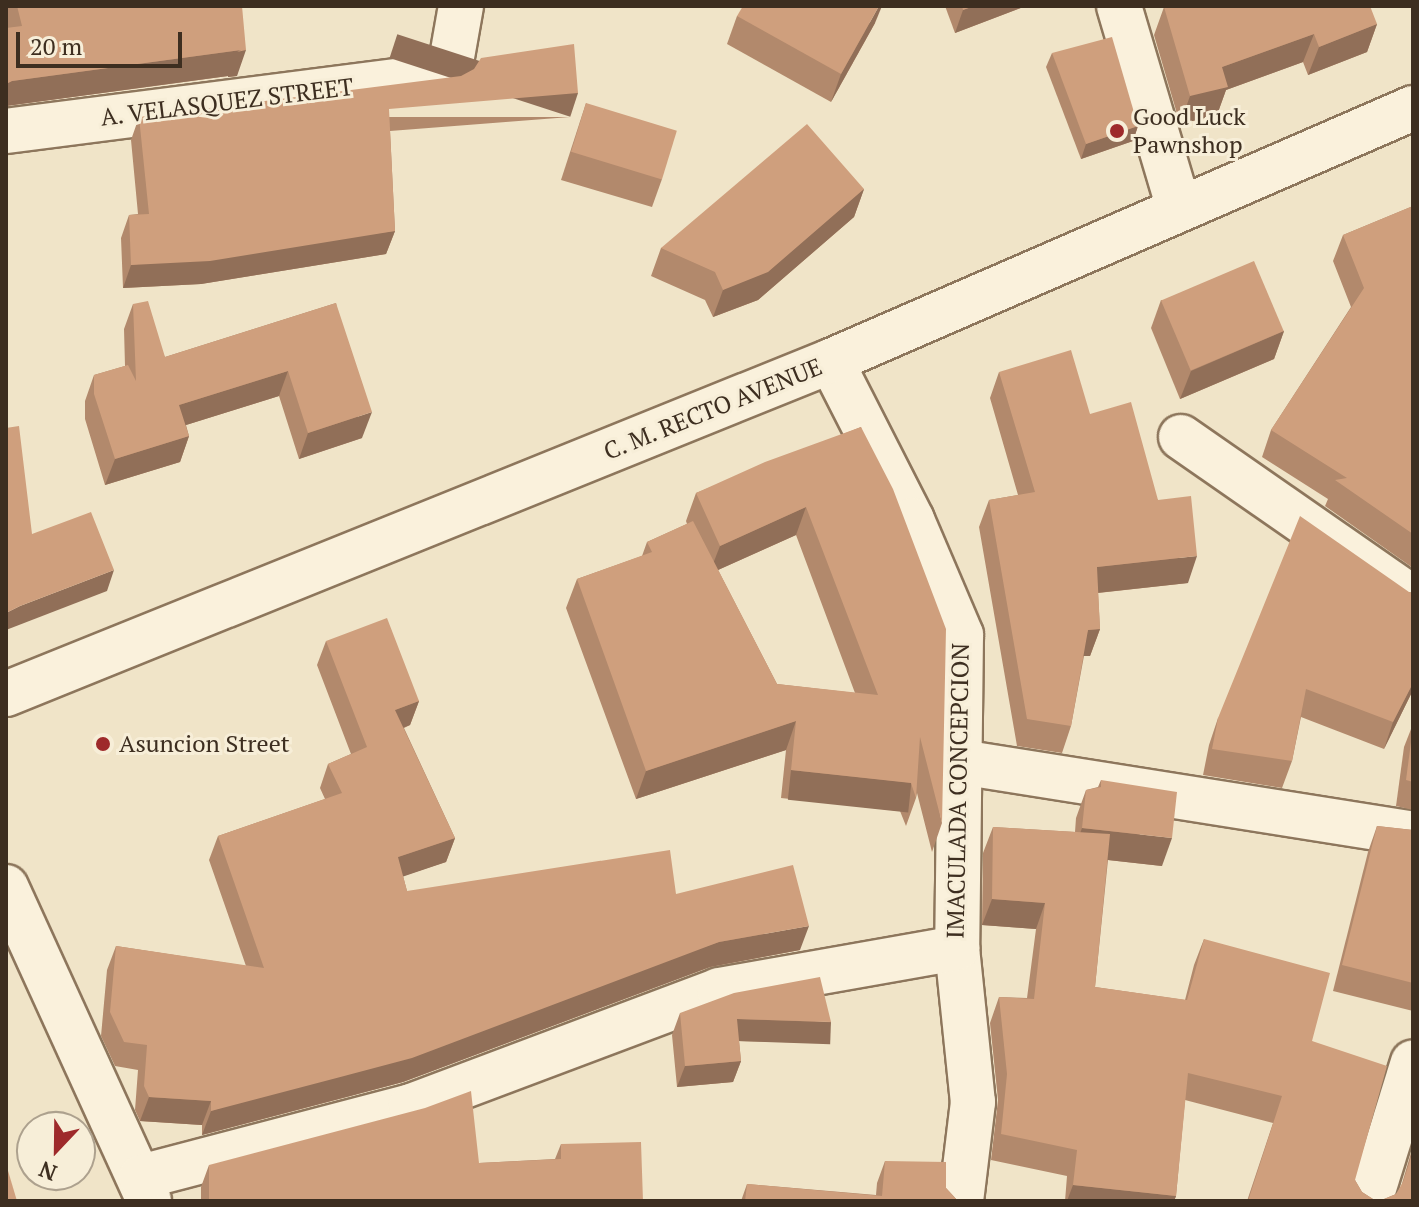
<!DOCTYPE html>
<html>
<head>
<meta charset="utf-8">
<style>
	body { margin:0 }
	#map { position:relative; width:1419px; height:1207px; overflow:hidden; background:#f0e4c8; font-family:"PT Serif",serif }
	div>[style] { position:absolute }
	.roads { filter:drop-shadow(2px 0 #8d765c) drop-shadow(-2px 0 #8d765c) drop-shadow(0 2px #8d765c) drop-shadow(0 -2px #8d765c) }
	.pedestrian>* { height:44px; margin:-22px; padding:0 22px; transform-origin:22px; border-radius:22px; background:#faf1dc }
	.minor>* { height:44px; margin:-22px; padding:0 22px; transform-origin:22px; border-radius:22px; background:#faf1dc }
	.secondary>* { height:44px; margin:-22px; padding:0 22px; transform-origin:22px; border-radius:22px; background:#faf1dc }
	.wall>* { inset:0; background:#b2896c }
	.shaded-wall>* { inset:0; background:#916f58; transform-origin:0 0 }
	.building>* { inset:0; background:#cf9f7d; transform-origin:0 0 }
	.dots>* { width:22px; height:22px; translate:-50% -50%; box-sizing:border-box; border:4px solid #f7eed8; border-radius:50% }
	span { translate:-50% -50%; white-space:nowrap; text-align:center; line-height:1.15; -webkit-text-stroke:6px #f7eed8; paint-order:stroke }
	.street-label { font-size:24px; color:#3d2e20 }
	.poi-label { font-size:24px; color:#3d2e20 }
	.left { translate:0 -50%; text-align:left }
	.frame { position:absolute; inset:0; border:8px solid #3d2e20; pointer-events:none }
	.north { position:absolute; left:16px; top:1111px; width:80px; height:80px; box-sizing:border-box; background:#f7eed8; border:2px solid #ada18e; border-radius:50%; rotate:202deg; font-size:22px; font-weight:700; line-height:32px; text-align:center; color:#3d2e20 }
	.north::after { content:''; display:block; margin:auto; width:28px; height:36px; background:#9e2a2b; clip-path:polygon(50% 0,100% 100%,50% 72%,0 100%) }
	.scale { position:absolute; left:16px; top:32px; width:166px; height:36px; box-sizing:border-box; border:4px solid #3d2e20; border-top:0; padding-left:10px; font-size:24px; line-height:28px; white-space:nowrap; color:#3d2e20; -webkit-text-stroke:6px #f7eed8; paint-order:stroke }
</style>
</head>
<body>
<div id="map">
	<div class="roads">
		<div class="pedestrian">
			<i style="left:831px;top:361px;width:178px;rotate:63deg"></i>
			<i style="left:912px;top:520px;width:125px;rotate:66.9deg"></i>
			<i style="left:961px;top:635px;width:313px;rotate:90.7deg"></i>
			<i style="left:957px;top:948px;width:155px;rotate:84.1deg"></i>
			<i style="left:973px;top:1102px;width:100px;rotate:96.9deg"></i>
			<i style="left:960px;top:762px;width:459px;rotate:9deg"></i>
			<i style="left:6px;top:887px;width:345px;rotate:65.5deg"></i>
			<i style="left:141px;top:1177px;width:279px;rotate:-14.7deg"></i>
			<i style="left:411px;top:1106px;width:329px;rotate:-20.6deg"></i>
			<i style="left:719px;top:990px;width:242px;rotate:-10deg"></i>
			<i style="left:1370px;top:1201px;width:145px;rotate:-72.8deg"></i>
		</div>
		<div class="minor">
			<i style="left:1119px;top:6px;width:212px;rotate:73.5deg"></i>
			<i style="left:6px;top:131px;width:447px;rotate:-7.3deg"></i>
			<i style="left:449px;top:74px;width:69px;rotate:-80deg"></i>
			<i style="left:1181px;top:437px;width:282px;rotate:34.8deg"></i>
		</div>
		<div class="secondary">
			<i style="left:6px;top:694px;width:890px;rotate:-21.98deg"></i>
			<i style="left:831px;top:361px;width:635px;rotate:-23.49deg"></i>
		</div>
	</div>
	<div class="wall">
		<i style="clip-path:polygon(6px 6px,242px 6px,237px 76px,228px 77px,228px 76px,6px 106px)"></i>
		<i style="clip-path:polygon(945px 6px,1026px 6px,955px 33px)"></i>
		<i style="clip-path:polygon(1164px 7px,1377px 24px,1367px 52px,1308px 75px,1303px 62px,1226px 90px,1217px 115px,1180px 124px,1154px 35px)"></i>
		<i style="clip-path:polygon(737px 16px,875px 23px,831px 102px,727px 44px)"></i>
		<i style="clip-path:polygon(1052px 53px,1138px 126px,1133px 141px,1081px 159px,1046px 67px)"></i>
		<i style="clip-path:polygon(586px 103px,662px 179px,652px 207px,561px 180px)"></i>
		<i style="clip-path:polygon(139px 117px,570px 117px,390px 131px,395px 231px,386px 254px,201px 284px,123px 288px,121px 238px,129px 215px,138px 214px,131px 140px)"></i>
		<i style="clip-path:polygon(864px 189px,854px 217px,758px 300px,713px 317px,705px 300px,651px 276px,661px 248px)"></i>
		<i style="clip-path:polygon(1413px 206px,1413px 568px,1325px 506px,1328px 499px,1262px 457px,1271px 430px,1351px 307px,1333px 261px,1343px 235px)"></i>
		<i style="clip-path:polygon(1161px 300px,1284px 331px,1274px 359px,1180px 399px,1151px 328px)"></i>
		<i style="clip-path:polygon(336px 303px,362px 438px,299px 459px,279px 396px,186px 425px,189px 436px,180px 462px,105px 485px,85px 419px,85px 401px,94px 375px,125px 366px,124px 329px,133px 304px,165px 357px)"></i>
		<i style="clip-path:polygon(999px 372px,1090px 414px,1158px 500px,1188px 583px,1098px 593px,1100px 629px,1090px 656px,1084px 656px,1071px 726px,1062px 753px,1017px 746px,979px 527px,989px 500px,1018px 495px,990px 398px)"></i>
		<i style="clip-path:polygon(evenodd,861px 427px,942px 823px,932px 852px,917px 793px,916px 798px,906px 826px,900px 811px,781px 798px,786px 750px,636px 799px,566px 608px,577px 579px,642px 556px,647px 542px,687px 524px,686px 521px,696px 493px,861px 427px,796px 535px,855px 693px,777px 684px,718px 570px,796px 535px)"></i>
		<i style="clip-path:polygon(1409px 592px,1413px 593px,1413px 690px,1384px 749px,1301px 717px,1292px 761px,1282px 788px,1203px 775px,1209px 745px,1218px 718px)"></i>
		<i style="clip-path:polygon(326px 641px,419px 701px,410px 725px,404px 728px,455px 838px,446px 862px,403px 876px,407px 891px,676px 894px,800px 950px,710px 967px,403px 1082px,202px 1135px,202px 1125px,140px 1121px,135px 1110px,138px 1070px,115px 1066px,101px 1036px,107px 970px,116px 946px,246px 966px,209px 860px,218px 836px,325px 799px,320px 788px,328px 764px,351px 754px,317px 665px)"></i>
		<i style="clip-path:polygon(1413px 724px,1413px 810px,1396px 806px,1404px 747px)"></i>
		<i style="clip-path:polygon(1101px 780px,1162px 866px,1108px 860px,1095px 987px,1185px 1000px,1194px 965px,1204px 939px,1312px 1041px,1355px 1180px,1362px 1192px,1373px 1199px,1384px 1199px,1396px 1194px,1401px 1187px,1413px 1146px,1413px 1201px,1247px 1201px,1273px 1123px,1185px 1100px,1176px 1196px,1174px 1201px,1065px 1201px,1067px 1176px,991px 1160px,998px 1100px,990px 1023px,999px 997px,1027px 998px,1036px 929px,982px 925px,983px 853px,993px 827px,1075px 832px,1076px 818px,1086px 790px,1098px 787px)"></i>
		<i style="clip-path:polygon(1377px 826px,1413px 830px,1413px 1011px,1333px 991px,1368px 852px)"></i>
		<i style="clip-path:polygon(680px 1013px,831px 1022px,823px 1043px,739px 1041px,741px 1061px,733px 1082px,677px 1087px,672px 1035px)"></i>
		<i style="clip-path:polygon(561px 1144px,643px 1201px,201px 1201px,201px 1187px,209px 1165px,479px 1163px,555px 1159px)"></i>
		<i style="clip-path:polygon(885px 1161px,946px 1188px,958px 1201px,741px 1201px,747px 1184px,876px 1195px,877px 1183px)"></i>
	</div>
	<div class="shaded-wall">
		<i style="clip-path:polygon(879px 6px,882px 6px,875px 23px,831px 102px,841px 74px)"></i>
		<i style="clip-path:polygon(974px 6px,1026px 6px,955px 33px,963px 10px)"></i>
		<i style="clip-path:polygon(1377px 24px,1367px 52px,1308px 75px,1319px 47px)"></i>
		<i style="clip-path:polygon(1314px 34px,1303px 62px,1226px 90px,1217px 115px,1180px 124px,1190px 96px,1222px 67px)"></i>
		<i style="clip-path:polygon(241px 50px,246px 50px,237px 76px,228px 77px,228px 76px,6px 106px,6px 84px,12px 81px)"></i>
		<i style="left:578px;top:93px;width:25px;height:190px;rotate:108deg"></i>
		<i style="clip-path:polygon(1138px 126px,1133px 141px,1081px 159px,1086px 144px)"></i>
		<i style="clip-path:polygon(864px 189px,854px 217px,758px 300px,713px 317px,723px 290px)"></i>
		<i style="clip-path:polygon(395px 231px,386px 254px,201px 284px,123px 288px,131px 265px)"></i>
		<i style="clip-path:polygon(1284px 331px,1274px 359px,1180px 399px,1191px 371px)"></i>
		<i style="clip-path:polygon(288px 371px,279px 396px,170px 430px,179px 405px)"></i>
		<i style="clip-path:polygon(372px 412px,362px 438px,299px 459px,308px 433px)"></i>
		<i style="clip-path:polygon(189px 436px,180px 462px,105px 485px,115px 459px)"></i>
		<i style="clip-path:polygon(806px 507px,796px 535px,709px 574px,720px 546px)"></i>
		<i style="clip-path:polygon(1197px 556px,1188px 583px,1087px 594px,1097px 567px)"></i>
		<i style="clip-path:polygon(114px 570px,107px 591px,6px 630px,6px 613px,20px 606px)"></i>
		<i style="clip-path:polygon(1100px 629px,1090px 656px,1079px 656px,1088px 630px)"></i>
		<i style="clip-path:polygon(1413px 683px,1413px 690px,1384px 749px,1393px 722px)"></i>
		<i style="clip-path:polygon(419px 701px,410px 725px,387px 734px,395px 710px)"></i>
		<i style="clip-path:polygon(796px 721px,786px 750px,636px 799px,646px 771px)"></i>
		<i style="left:791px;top:770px;width:121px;height:30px;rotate:6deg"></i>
		<i style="clip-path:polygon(1082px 828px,1172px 838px,1162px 866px,1072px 856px)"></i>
		<i style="clip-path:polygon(455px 838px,446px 862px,390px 881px,398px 857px)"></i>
		<i style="clip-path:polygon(992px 899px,1045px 903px,1036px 929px,982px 925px)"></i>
		<i style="clip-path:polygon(809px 926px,800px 950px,710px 967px,403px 1082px,202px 1135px,211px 1111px,719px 942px)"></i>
		<i style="left:737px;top:1019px;width:94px;height:22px;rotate:2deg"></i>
		<i style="clip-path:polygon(741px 1061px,733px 1082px,677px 1087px,685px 1066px)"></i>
		<i style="clip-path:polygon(149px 1097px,211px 1101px,202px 1125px,140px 1121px)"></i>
		<i style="clip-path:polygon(1073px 1185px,1176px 1196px,1174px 1201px,1067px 1201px)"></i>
	</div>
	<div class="building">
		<i style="clip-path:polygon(17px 6px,242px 6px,246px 50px,237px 52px,241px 50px,12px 81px,6px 84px,6px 28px,22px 26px)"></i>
		<i style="clip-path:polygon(743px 6px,879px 6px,841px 74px,737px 16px)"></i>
		<i style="clip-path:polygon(962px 6px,974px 6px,963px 10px)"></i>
		<i style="clip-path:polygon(1166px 6px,1370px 6px,1377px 24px,1319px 47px,1314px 34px,1222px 67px,1228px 87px,1190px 96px,1164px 7px)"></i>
		<i style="clip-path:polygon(1112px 37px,1138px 126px,1086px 144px,1052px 53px)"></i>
		<i style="clip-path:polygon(574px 44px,578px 93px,389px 109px,395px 231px,210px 261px,131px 265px,129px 215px,149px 214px,139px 117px,461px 76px,474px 69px,481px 58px)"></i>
		<i style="left:586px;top:103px;width:95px;height:51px;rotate:17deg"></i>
		<i style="clip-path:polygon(807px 124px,864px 189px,768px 272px,723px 290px,715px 272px,661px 248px)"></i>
		<i style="clip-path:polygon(1413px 206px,1413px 534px,1335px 480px,1347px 478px,1271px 430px,1364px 288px,1343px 235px)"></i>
		<i style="left:1254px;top:261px;width:76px;height:101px;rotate:67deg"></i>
		<i style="clip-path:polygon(148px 301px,165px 357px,336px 303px,372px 412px,308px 433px,288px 371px,179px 405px,189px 436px,115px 459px,94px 394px,94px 375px,128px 365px,136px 381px,133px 304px)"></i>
		<i style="clip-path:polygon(1071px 350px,1090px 414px,1131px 402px,1158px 500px,1191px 496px,1197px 556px,1097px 567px,1100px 629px,1088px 630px,1071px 726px,1027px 719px,989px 500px,1035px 492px,999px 372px)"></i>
		<i style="clip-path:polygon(19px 426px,32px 534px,91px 512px,114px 570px,20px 606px,6px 613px,6px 428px)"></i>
		<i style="clip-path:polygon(861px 427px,893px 489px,946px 629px,942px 823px,920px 737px,916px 798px,911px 783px,791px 770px,796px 721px,646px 771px,577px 579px,652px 552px,647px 542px,693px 521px,777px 684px,878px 695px,806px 507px,720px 546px,696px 493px,765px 462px)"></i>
		<i style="clip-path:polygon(1300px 516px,1409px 592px,1413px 593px,1413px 683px,1393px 722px,1306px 689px,1292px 761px,1212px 749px,1218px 718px)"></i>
		<i style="clip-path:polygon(387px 618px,419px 701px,395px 710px,455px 838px,398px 857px,407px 891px,670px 850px,676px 894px,793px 865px,809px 926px,719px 942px,412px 1058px,211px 1111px,211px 1101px,149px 1097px,144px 1086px,147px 1045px,124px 1042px,110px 1012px,116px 946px,264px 968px,218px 836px,342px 793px,328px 764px,367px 747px,326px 641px)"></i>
		<i style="clip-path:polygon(1413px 727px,1413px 782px,1406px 780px)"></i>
		<i style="clip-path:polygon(1101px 780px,1177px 792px,1172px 838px,1082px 828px,1086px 790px,1101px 787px)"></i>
		<i style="clip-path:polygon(1377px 826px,1413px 830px,1413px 983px,1342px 965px)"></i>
		<i style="clip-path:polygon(993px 827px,1110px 834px,1095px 987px,1187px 1000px,1204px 939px,1330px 973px,1312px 1041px,1387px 1066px,1355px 1180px,1362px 1192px,1373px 1199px,1384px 1199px,1396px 1194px,1403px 1182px,1413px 1151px,1413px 1201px,1248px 1201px,1282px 1096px,1188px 1073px,1176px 1196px,1073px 1185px,1077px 1150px,1001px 1134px,1007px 1074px,999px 997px,1034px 999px,1045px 903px,992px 899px)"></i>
		<i style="clip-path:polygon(820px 977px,831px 1022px,737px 1019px,741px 1061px,685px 1066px,680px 1013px,734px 993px)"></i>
		<i style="clip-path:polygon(471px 1091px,479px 1163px,561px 1159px,561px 1144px,641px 1142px,643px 1201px,209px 1201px,209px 1165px,425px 1108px)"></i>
		<i style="clip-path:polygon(885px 1161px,946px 1162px,946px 1188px,958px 1201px,745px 1201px,747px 1184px,882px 1196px)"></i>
		<i style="clip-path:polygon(6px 1164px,17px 1201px,6px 1201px)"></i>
	</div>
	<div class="dots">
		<i style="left:1117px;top:131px;background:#9e2a2b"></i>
		<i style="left:103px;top:744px;background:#9e2a2b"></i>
	</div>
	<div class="street-label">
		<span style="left:227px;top:102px;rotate:-7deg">A. VELASQUEZ STREET</span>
		<span style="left:713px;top:409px;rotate:-22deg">C. M. RECTO AVENUE</span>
		<span style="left:958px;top:791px;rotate:-89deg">IMACULADA CONCEPCION</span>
	</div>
	<div class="poi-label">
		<span class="left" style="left:1133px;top:131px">Good Luck<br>Pawnshop</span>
		<span class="left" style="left:119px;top:744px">Asuncion Street</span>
	</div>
	<div class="frame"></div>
	<div class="north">N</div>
	<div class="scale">20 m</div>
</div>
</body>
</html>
